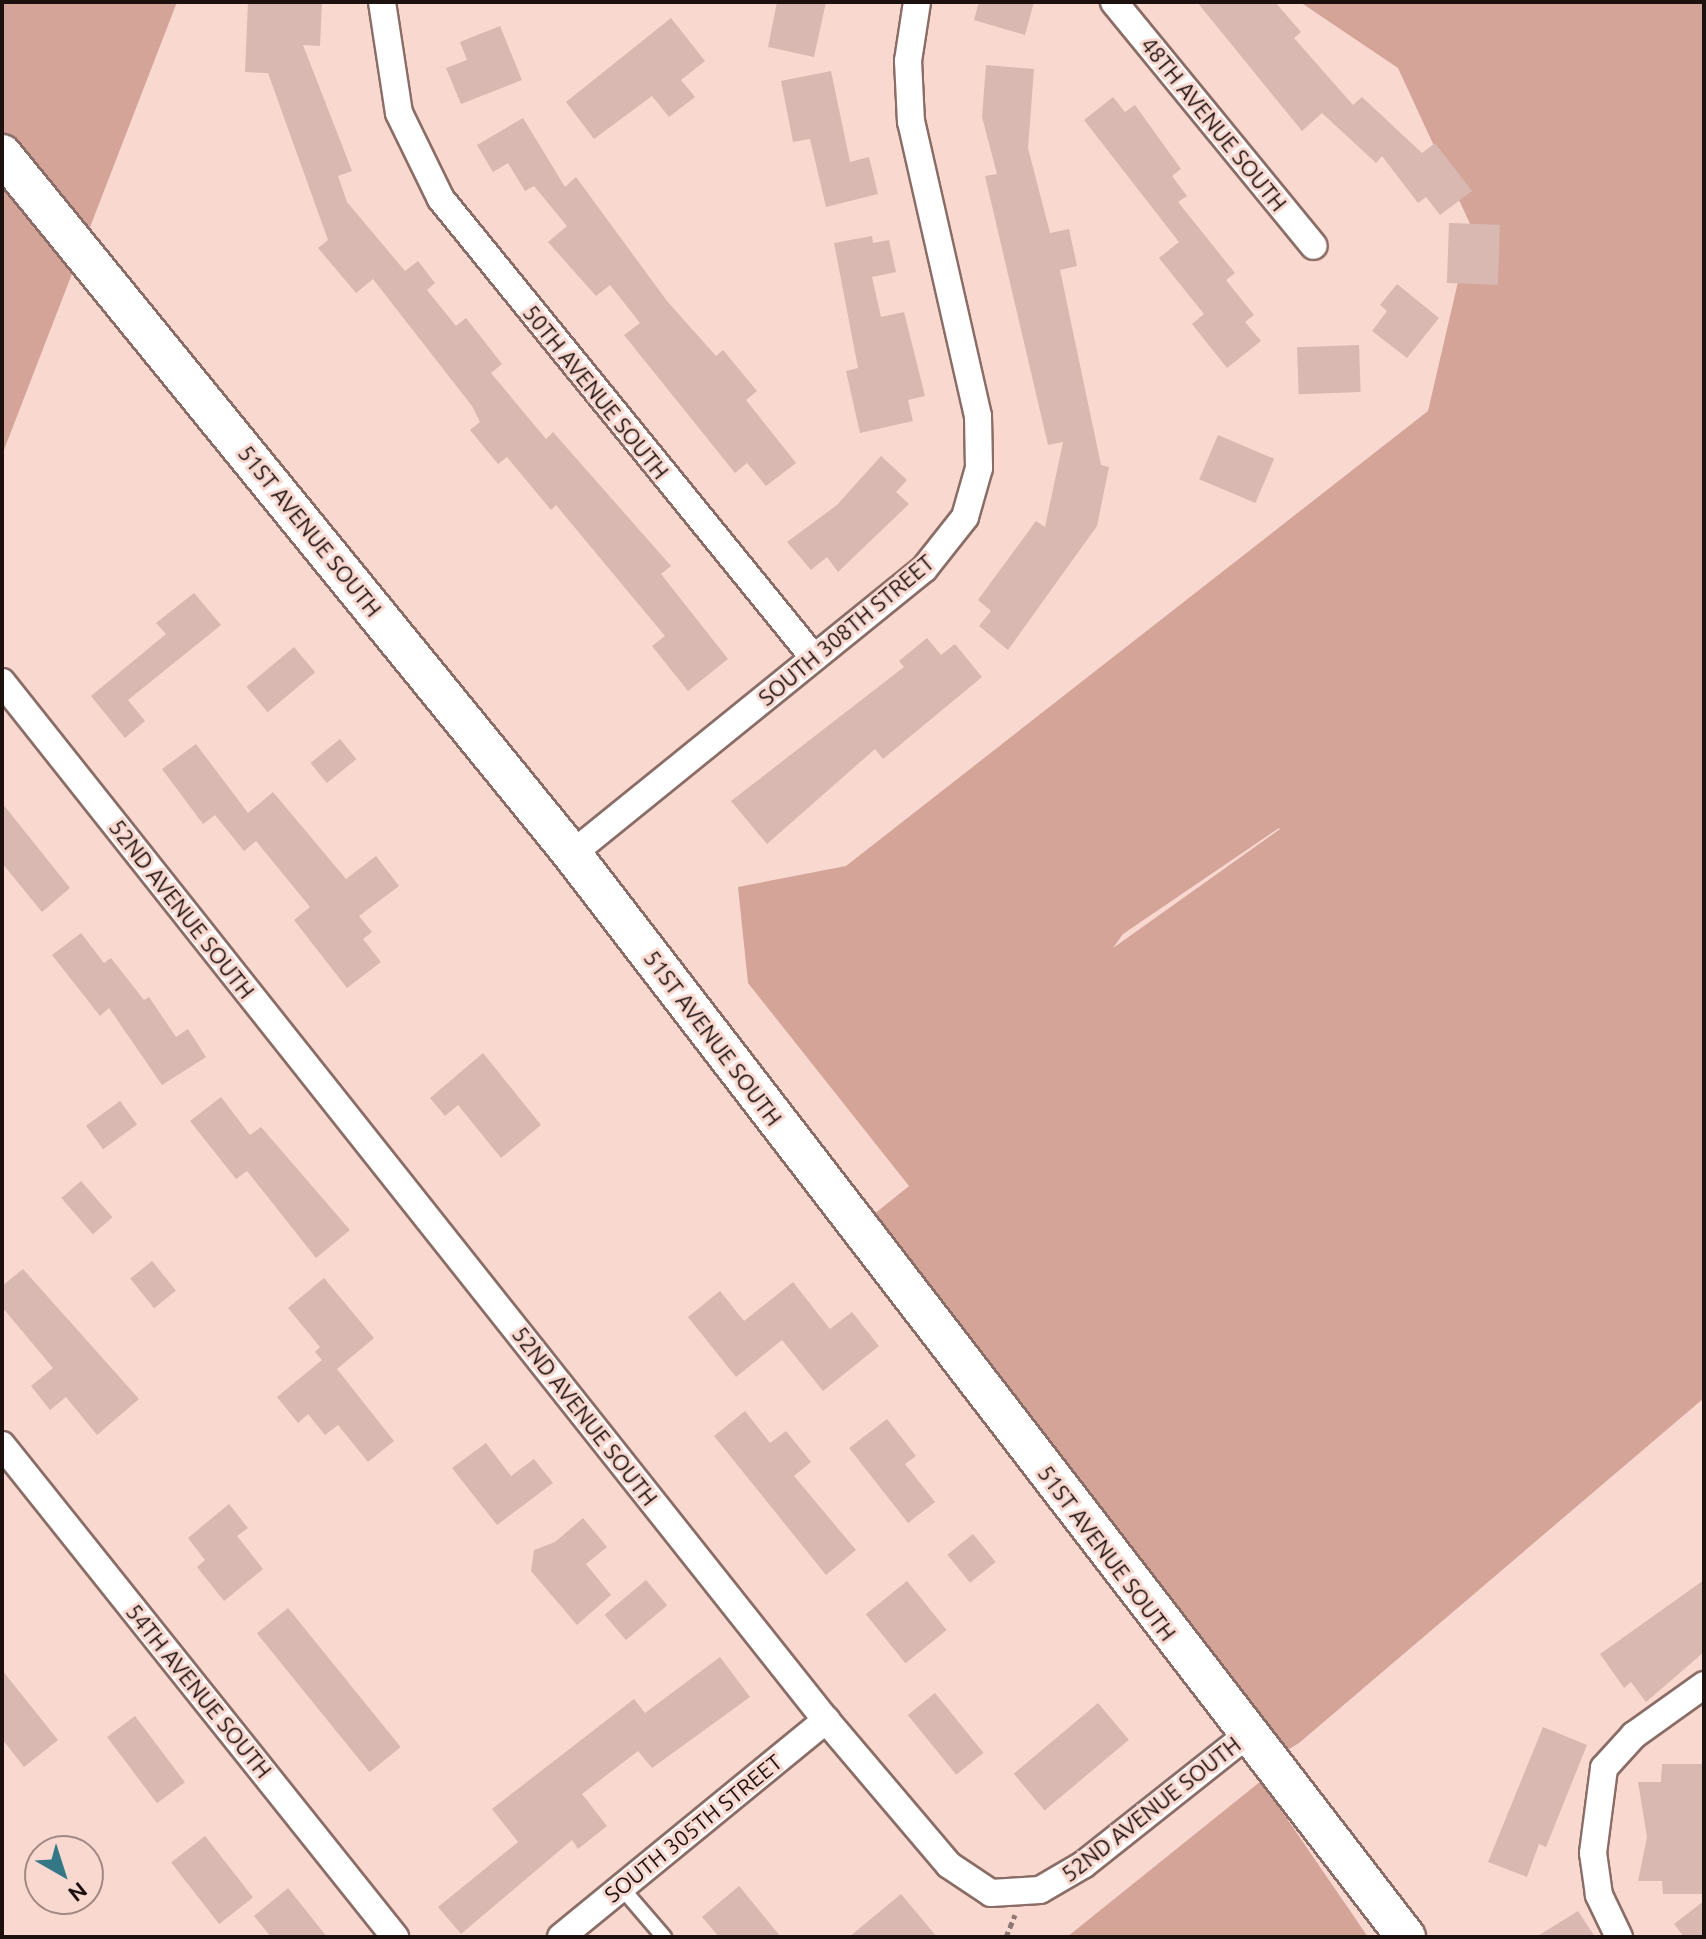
<!DOCTYPE html>
<html>
<head>
<meta charset="utf-8">
<style>
	body { margin:0 }
	#map { position:relative; width:1706px; height:1939px; overflow:hidden; background:#f9d8d0; font-family:Ubuntu,sans-serif }
	div>[style] { position:absolute }
	.green>* { inset:0; background:#d4a498 }
	.building>* { inset:0; background:#d8b8b0; transform-origin:0 0 }
	.path>* { height:5px; margin-top:-2.5px; transform-origin:0; background:repeating-linear-gradient(90deg,#8f7873 0 6px,transparent 0 10px) }
	.roads { filter:drop-shadow(2px 0 #8a6d66) drop-shadow(-2px 0 #8a6d66) drop-shadow(0 2px #8a6d66) drop-shadow(0 -2px #8a6d66) }
	.service>* { height:14px; margin:-7px; padding:0 7px; transform-origin:7px; border-radius:7px; background:#fff }
	.minor>* { height:26px; margin:-13px; padding:0 13px; transform-origin:13px; border-radius:13px; background:#fff }
	.secondary>* { height:38px; margin:-19px; padding:0 19px; transform-origin:19px; border-radius:19px; background:#fff }
	span { translate:-50% -50%; white-space:nowrap; text-align:center; line-height:1.15; -webkit-text-stroke:6px #f9d8d0; paint-order:stroke }
	.street-label { font-size:22px; color:#1c110f }
	.frame { position:absolute; inset:0; border:4px solid #1c110f; pointer-events:none }
	.north { position:absolute; left:24px; top:1835px; width:80px; height:80px; box-sizing:border-box; background:#f9d8d0; border:2px solid #a18883; border-radius:50%; rotate:141deg; font-size:22px; font-weight:700; line-height:32px; text-align:center; color:#1c110f }
	.north::after { content:''; display:block; margin:auto; width:28px; height:36px; background:#347887; clip-path:polygon(50% 0,100% 100%,50% 72%,0 100%) }
</style>
</head>
<body>
<div id="map">
	<div class="green">
		<i style="clip-path:polygon(2px 2px,177px 2px,2px 455px)"></i>
		<i style="clip-path:polygon(evenodd,1300px 2px,1704px 2px,1704px 1398px,1299px 1743px,1268px 1762px,858px 1227px,909px 1186px,748px 983px,738px 887px,846px 866px,1428px 411px,1471px 226px,1398px 68px,1300px 2px,1279px 828px,1280px 829px,1113px 948px,1123px 934px,1279px 828px)"></i>
		<i style="clip-path:polygon(1261px 1781px,1368px 1937px,1067px 1937px)"></i>
	</div>
	<div class="building">
		<i style="clip-path:polygon(248px 2px,322px 2px,320px 46px,303px 45px,352px 171px,338px 176px,347px 202px,405px 271px,418px 261px,435px 283px,427px 290px,456px 326px,466px 318px,502px 364px,491px 373px,546px 439px,553px 432px,671px 566px,661px 574px,728px 659px,688px 691px,652px 646px,665px 636px,556px 505px,551px 510px,507px 457px,498px 464px,470px 430px,480px 422px,472px 406px,373px 279px,356px 293px,318px 248px,328px 240px,268px 73px,245px 72px)"></i>
		<i style="clip-path:polygon(777px 2px,826px 2px,814px 57px,768px 47px)"></i>
		<i style="clip-path:polygon(979px 2px,1034px 2px,1025px 35px,974px 20px)"></i>
		<i style="clip-path:polygon(1197px 2px,1275px 2px,1301px 32px,1294px 38px,1353px 105px,1362px 97px,1422px 153px,1435px 143px,1472px 191px,1440px 215px,1426px 197px,1418px 203px,1382px 156px,1376px 163px,1322px 113px,1302px 131px)"></i>
		<i style="clip-path:polygon(671px 18px,705px 61px,681px 80px,695px 97px,669px 117px,652px 96px,594px 139px,566px 102px)"></i>
		<i style="clip-path:polygon(500px 26px,522px 80px,461px 104px,446px 68px,467px 60px,460px 42px)"></i>
		<i style="clip-path:polygon(986px 65px,1034px 69px,1028px 148px,1050px 233px,1069px 229px,1077px 266px,1060px 270px,1101px 465px,1109px 467px,1097px 526px,1008px 650px,979px 626px,991px 611px,978px 600px,1036px 521px,1045px 527px,1063px 442px,1048px 445px,985px 176px,997px 174px,982px 117px)"></i>
		<i style="clip-path:polygon(831px 71px,850px 162px,869px 157px,878px 194px,826px 207px,810px 139px,793px 142px,781px 81px)"></i>
		<i style="clip-path:polygon(1113px 97px,1125px 112px,1135px 105px,1181px 169px,1172px 176px,1187px 196px,1178px 202px,1235px 273px,1226px 280px,1254px 315px,1245px 322px,1261px 341px,1227px 368px,1192px 324px,1204px 314px,1159px 258px,1179px 242px,1084px 120px)"></i>
		<i style="clip-path:polygon(523px 118px,565px 187px,576px 177px,667px 301px,716px 356px,723px 350px,757px 391px,746px 400px,796px 463px,766px 486px,747px 463px,735px 473px,624px 335px,640px 323px,610px 285px,596px 296px,548px 242px,567px 226px,534px 186px,525px 191px,508px 163px,493px 172px,477px 145px)"></i>
		<i style="left:1449px;top:223px;width:51px;height:60px;rotate:2deg"></i>
		<i style="clip-path:polygon(872px 236px,873px 243px,889px 240px,896px 272px,872px 277px,881px 317px,904px 312px,925px 396px,908px 400px,913px 421px,860px 433px,846px 371px,858px 368px,834px 243px)"></i>
		<i style="clip-path:polygon(1397px 284px,1439px 318px,1407px 358px,1372px 331px,1387px 311px,1380px 305px)"></i>
		<i style="left:1359px;top:345px;width:47px;height:62px;rotate:88deg"></i>
		<i style="left:1218px;top:435px;width:61px;height:48px;rotate:23deg"></i>
		<i style="clip-path:polygon(881px 456px,907px 480px,896px 492px,909px 504px,838px 572px,827px 557px,811px 570px,787px 542px,837px 505px)"></i>
		<i style="clip-path:polygon(194px 593px,221px 625px,128px 700px,145px 721px,125px 738px,91px 696px,166px 634px,156px 623px)"></i>
		<i style="clip-path:polygon(927px 638px,941px 655px,955px 644px,982px 677px,883px 759px,875px 749px,767px 844px,731px 801px,904px 667px,899px 661px)"></i>
		<i style="left:294px;top:647px;width:33px;height:62px;rotate:50deg"></i>
		<i style="left:340px;top:739px;width:26px;height:38px;rotate:51deg"></i>
		<i style="clip-path:polygon(196px 744px,248px 813px,273px 792px,346px 879px,376px 856px,399px 886px,359px 916px,372px 932px,363px 939px,381px 962px,347px 988px,294px 920px,310px 907px,256px 841px,244px 851px,215px 815px,203px 824px,162px 769px)"></i>
		<i style="clip-path:polygon(2px 803px,70px 888px,42px 912px,2px 863px)"></i>
		<i style="clip-path:polygon(81px 933px,104px 963px,111px 958px,144px 1000px,149px 997px,176px 1037px,188px 1029px,206px 1057px,162px 1085px,109px 1008px,100px 1016px,52px 955px)"></i>
		<i style="clip-path:polygon(483px 1053px,541px 1125px,501px 1158px,458px 1105px,445px 1116px,430px 1098px)"></i>
		<i style="clip-path:polygon(221px 1097px,250px 1135px,261px 1127px,350px 1230px,316px 1258px,247px 1171px,236px 1179px,190px 1121px)"></i>
		<i style="left:120px;top:1101px;width:29px;height:42px;rotate:54deg"></i>
		<i style="left:81px;top:1181px;width:48px;height:26px;rotate:49deg"></i>
		<i style="left:152px;top:1261px;width:38px;height:28px;rotate:51deg"></i>
		<i style="clip-path:polygon(23px 1269px,139px 1399px,97px 1435px,66px 1397px,50px 1410px,31px 1386px,53px 1368px,2px 1307px,2px 1286px)"></i>
		<i style="clip-path:polygon(324px 1278px,374px 1338px,337px 1369px,394px 1441px,368px 1462px,338px 1425px,325px 1435px,308px 1414px,298px 1423px,277px 1397px,322px 1360px,315px 1352px,320px 1347px,288px 1308px)"></i>
		<i style="clip-path:polygon(793px 1282px,830px 1329px,852px 1312px,879px 1346px,823px 1391px,782px 1340px,736px 1377px,688px 1317px,720px 1291px,744px 1321px)"></i>
		<i style="clip-path:polygon(745px 1411px,770px 1443px,786px 1431px,811px 1462px,794px 1476px,856px 1550px,826px 1575px,714px 1436px)"></i>
		<i style="clip-path:polygon(887px 1419px,916px 1456px,905px 1464px,935px 1502px,908px 1523px,849px 1448px)"></i>
		<i style="clip-path:polygon(486px 1443px,511px 1476px,534px 1459px,553px 1483px,497px 1525px,452px 1468px)"></i>
		<i style="clip-path:polygon(229px 1504px,248px 1528px,237px 1536px,263px 1569px,224px 1601px,197px 1567px,205px 1560px,188px 1538px)"></i>
		<i style="clip-path:polygon(583px 1518px,607px 1547px,586px 1564px,611px 1595px,577px 1625px,531px 1571px,534px 1550px,555px 1542px)"></i>
		<i style="left:973px;top:1534px;width:36px;height:33px;rotate:51deg"></i>
		<i style="left:646px;top:1580px;width:33px;height:54px;rotate:50deg"></i>
		<i style="clip-path:polygon(1704px 1580px,1704px 1652px,1646px 1702px,1631px 1682px,1624px 1688px,1600px 1654px)"></i>
		<i style="left:907px;top:1581px;width:63px;height:53px;rotate:51deg"></i>
		<i style="left:288px;top:1608px;width:179px;height:40px;rotate:51deg"></i>
		<i style="clip-path:polygon(720px 1657px,750px 1697px,652px 1768px,638px 1751px,582px 1794px,607px 1826px,578px 1849px,572px 1840px,461px 1934px,438px 1907px,518px 1842px,492px 1809px,634px 1699px,645px 1713px)"></i>
		<i style="clip-path:polygon(2px 1670px,58px 1740px,24px 1767px,2px 1739px)"></i>
		<i style="left:935px;top:1693px;width:77px;height:35px;rotate:51deg"></i>
		<i style="left:1098px;top:1703px;width:48px;height:110px;rotate:50deg"></i>
		<i style="left:135px;top:1716px;width:83px;height:35px;rotate:53deg"></i>
		<i style="clip-path:polygon(1543px 1727px,1587px 1745px,1546px 1847px,1539px 1844px,1527px 1877px,1488px 1862px)"></i>
		<i style="clip-path:polygon(1662px 1764px,1704px 1764px,1704px 1894px,1663px 1894px,1662px 1881px,1638px 1881px,1647px 1837px,1638px 1782px,1661px 1782px)"></i>
		<i style="left:205px;top:1836px;width:78px;height:43px;rotate:52deg"></i>
		<i style="clip-path:polygon(739px 1886px,781px 1937px,719px 1937px,702px 1917px)"></i>
		<i style="clip-path:polygon(288px 1888px,327px 1937px,271px 1937px,254px 1916px)"></i>
		<i style="clip-path:polygon(901px 1894px,937px 1937px,849px 1937px)"></i>
		<i style="clip-path:polygon(1704px 1901px,1704px 1937px,1684px 1937px,1674px 1924px)"></i>
		<i style="clip-path:polygon(1578px 1911px,1595px 1937px,1536px 1937px)"></i>
	</div>
	<div class="path">
		<i style="left:1006px;top:1937px;width:24px;rotate:-68deg"></i>
	</div>
	<div class="roads">
		<div class="service">
			<i style="left:621px;top:1887px;width:66px;rotate:49.3deg"></i>
		</div>
		<div class="minor">
			<i style="left:382px;top:2px;width:112px;rotate:81.3deg"></i>
			<i style="left:399px;top:113px;width:96px;rotate:64deg"></i>
			<i style="left:441px;top:199px;width:591px;rotate:50.9deg"></i>
			<i style="left:1114px;top:2px;width:315px;rotate:50.7deg"></i>
			<i style="left:2px;top:682px;width:1325px;rotate:51.56deg"></i>
			<i style="left:826px;top:1720px;width:190px;rotate:49.7deg"></i>
			<i style="left:949px;top:1865px;width:50px;rotate:33.7deg"></i>
			<i style="left:991px;top:1893px;width:49px;rotate:-3.5deg"></i>
			<i style="left:1040px;top:1890px;width:50px;rotate:-30.2deg"></i>
			<i style="left:1083px;top:1865px;width:209px;rotate:-38.4deg"></i>
			<i style="left:572px;top:854px;width:453px;rotate:-39deg"></i>
			<i style="left:924px;top:569px;width:66px;rotate:-51.7deg"></i>
			<i style="left:965px;top:517px;width:51px;rotate:-74.1deg"></i>
			<i style="left:979px;top:468px;width:52px;rotate:-91.1deg"></i>
			<i style="left:978px;top:416px;width:302px;rotate:-102.8deg"></i>
			<i style="left:911px;top:122px;width:61px;rotate:-92.8deg"></i>
			<i style="left:908px;top:61px;width:60px;rotate:-81.3deg"></i>
			<i style="left:2px;top:1445px;width:630px;rotate:51.38deg"></i>
			<i style="left:561px;top:1937px;width:343px;rotate:-39.3deg"></i>
			<i style="left:1619px;top:1937px;width:47px;rotate:-115.5deg"></i>
			<i style="left:1599px;top:1895px;width:42px;rotate:-98.1deg"></i>
			<i style="left:1593px;top:1853px;width:86px;rotate:-82.6deg"></i>
			<i style="left:1604px;top:1768px;width:45px;rotate:-47.7deg"></i>
			<i style="left:1634px;top:1735px;width:86px;rotate:-35.5deg"></i>
		</div>
		<div class="secondary">
			<i style="left:2px;top:154px;width:903px;rotate:50.84deg"></i>
			<i style="left:572px;top:854px;width:1367px;rotate:52.4deg"></i>
		</div>
	</div>
	<div class="street-label">
		<span style="left:1214px;top:124px;rotate:51deg">48TH AVENUE SOUTH</span>
		<span style="left:596px;top:392px;rotate:51deg">50TH AVENUE SOUTH</span>
		<span style="left:310px;top:531px;rotate:51deg">51ST AVENUE SOUTH</span>
		<span style="left:846px;top:630px;rotate:-40deg">SOUTH 308TH STREET</span>
		<span style="left:182px;top:909px;rotate:52deg">52ND AVENUE SOUTH</span>
		<span style="left:713px;top:1038px;rotate:53deg">51ST AVENUE SOUTH</span>
		<span style="left:585px;top:1416px;rotate:52deg">52ND AVENUE SOUTH</span>
		<span style="left:1107px;top:1553px;rotate:53deg">51ST AVENUE SOUTH</span>
		<span style="left:199px;top:1691px;rotate:51deg">54TH AVENUE SOUTH</span>
		<span style="left:1151px;top:1809px;rotate:-38deg">52ND AVENUE SOUTH</span>
		<span style="left:693px;top:1828px;rotate:-39deg">SOUTH 305TH STREET</span>
	</div>
	<div class="frame"></div>
	<div class="north">N</div>
</div>
</body>
</html>
